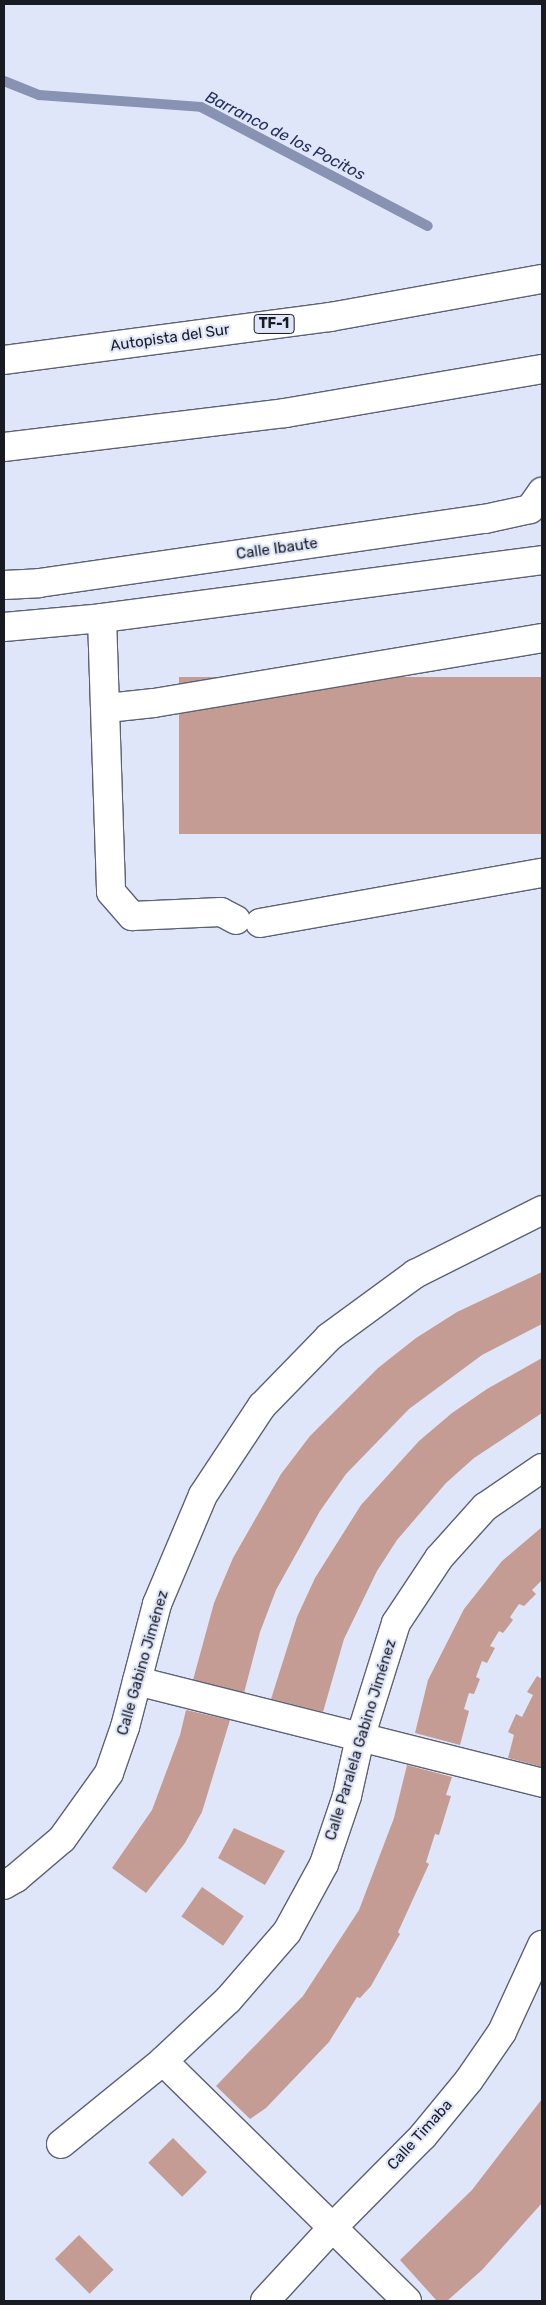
<!DOCTYPE html>
<html>
<head>
<meta charset="utf-8">
<style>
	body { margin:0 }
	#map { position:relative; width:546px; height:2305px; overflow:hidden; background:#dfe6fa; font-family:Rubik,sans-serif }
	div>[style] { position:absolute }
	.stream>* { height:10px; margin:-5px; padding:0 5px; transform-origin:5px; border-radius:5px; background:#8892b2 }
	.building>* { inset:0; background:#c49c93; transform-origin:0 0 }
	.roads { filter:drop-shadow(1px 0 #5d6273) drop-shadow(-1px 0 #5d6273) drop-shadow(0 1px #5d6273) drop-shadow(0 -1px #5d6273) }
	.minor>* { height:28px; margin:-14px; padding:0 14px; transform-origin:14px; border-radius:14px; background:#fff }
	.highway>* { height:28px; margin:-14px; padding:0 14px; transform-origin:14px; border-radius:14px; background:#fff }
	span { translate:-50% -50%; white-space:nowrap; text-align:center; line-height:1.15; -webkit-text-stroke:4.5px #dfe6fa; paint-order:stroke }
	.shield-label span { padding:1px 4px; background:#dfe6fa; border:1px solid; border-radius:4px; -webkit-text-stroke-width:0 }
	.shield-label { font-size:14px; color:#191b22; font-weight:700 }
	.street-label { font-size:15px; color:#191b22 }
	.water-label { font-size:16px; color:#242f5b; font-style:italic }
	.frame { position:absolute; inset:0; border:5px solid #191b22; pointer-events:none }
</style>
</head>
<body>
<div id="map">
	<div class="stream">
		<i style="left:4px;top:81px;width:38px;rotate:22deg"></i>
		<i style="left:39px;top:95px;width:162px;rotate:4.2deg"></i>
		<i style="left:201px;top:107px;width:256px;rotate:27.7deg"></i>
	</div>
	<div class="building">
		<i style="left:542px;top:677px;width:157px;height:363px;rotate:90deg"></i>
		<i style="clip-path:polygon(542px 1272px,542px 1324px,482px 1355px,409px 1409px,346px 1474px,320px 1511px,276px 1590px,260px 1632px,244px 1693px,193px 1680px,214px 1603px,233px 1558px,281px 1474px,310px 1436px,378px 1368px,416px 1338px,457px 1312px)"></i>
		<i style="clip-path:polygon(542px 1358px,542px 1413px,474px 1458px,446px 1483px,397px 1540px,377px 1571px,344px 1639px,323px 1712px,271px 1699px,297px 1617px,315px 1578px,361px 1505px,419px 1441px,452px 1413px,487px 1389px)"></i>
		<i style="clip-path:polygon(542px 1527px,542px 1580px,532px 1590px,536px 1594px,524px 1606px,519px 1604px,510px 1617px,513px 1620px,503px 1633px,499px 1631px,490px 1646px,495px 1648px,487px 1663px,482px 1661px,476px 1677px,480px 1679px,474px 1694px,469px 1693px,464px 1709px,469px 1711px,460px 1745px,415px 1733px,428px 1680px,464px 1609px,502px 1561px)"></i>
		<i style="clip-path:polygon(537px 1676px,542px 1679px,542px 1767px,508px 1758px,514px 1735px,508px 1732px,516px 1714px,522px 1717px,533px 1695px,527px 1692px)"></i>
		<i style="clip-path:polygon(186px 1710px,230px 1720px,202px 1812px,185px 1843px,146px 1893px,112px 1868px,152px 1810px,180px 1735px)"></i>
		<i style="clip-path:polygon(407px 1765px,452px 1777px,446px 1795px,451px 1796px,439px 1835px,435px 1834px,426px 1862px,429px 1864px,398px 1932px,400px 1934px,371px 1986px,360px 1998px,357px 1997px,329px 2042px,266px 2108px,250px 2119px,216px 2086px,303px 1996px,359px 1910px,394px 1818px)"></i>
		<i style="clip-path:polygon(234px 1828px,285px 1851px,265px 1885px,218px 1858px)"></i>
		<i style="left:202px;top:1887px;width:51px;height:36px;rotate:35deg"></i>
		<i style="clip-path:polygon(542px 2099px,542px 2203px,482px 2270px,447px 2301px,437px 2301px,400px 2260px,472px 2190px)"></i>
		<i style="left:173px;top:2138px;width:48px;height:35px;rotate:45deg"></i>
		<i style="left:79px;top:2235px;width:49px;height:34px;rotate:45deg"></i>
	</div>
	<div class="roads">
		<div class="minor">
			<i style="left:4px;top:585px;width:35px;rotate:-3deg"></i>
			<i style="left:39px;top:583px;width:451px;rotate:-8.2deg"></i>
			<i style="left:485px;top:519px;width:46px;rotate:-12.5deg"></i>
			<i style="left:530px;top:509px;width:21px;rotate:-55deg"></i>
			<i style="left:102px;top:618px;width:274px;rotate:88.1deg"></i>
			<i style="left:111px;top:892px;width:32px;rotate:49deg"></i>
			<i style="left:132px;top:916px;width:89px;rotate:-2.6deg"></i>
			<i style="left:221px;top:912px;width:17px;rotate:28deg"></i>
			<i style="left:4px;top:627px;width:98px;rotate:-5.2deg"></i>
			<i style="left:102px;top:618px;width:444px;rotate:-7.5deg"></i>
			<i style="left:107px;top:708px;width:47px;rotate:-6.1deg"></i>
			<i style="left:154px;top:703px;width:393px;rotate:-9.5deg"></i>
			<i style="left:260px;top:923px;width:286px;rotate:-10.1deg"></i>
			<i style="left:137px;top:1681px;width:418px;rotate:14.1deg"></i>
			<i style="left:4px;top:1885px;width:14px;rotate:-30deg"></i>
			<i style="left:16px;top:1878px;width:60px;rotate:-40.3deg"></i>
			<i style="left:62px;top:1839px;width:81px;rotate:-54.5deg"></i>
			<i style="left:109px;top:1773px;width:49px;rotate:-70.8deg"></i>
			<i style="left:125px;top:1727px;width:127px;rotate:-75.4deg"></i>
			<i style="left:157px;top:1604px;width:118px;rotate:-67.1deg"></i>
			<i style="left:203px;top:1495px;width:107px;rotate:-56.5deg"></i>
			<i style="left:262px;top:1406px;width:96px;rotate:-45.8deg"></i>
			<i style="left:329px;top:1337px;width:107px;rotate:-36.2deg"></i>
			<i style="left:415px;top:1274px;width:142px;rotate:-26.7deg"></i>
			<i style="left:163px;top:2061px;width:342px;rotate:44.5deg"></i>
			<i style="left:61px;top:2144px;width:132px;rotate:-39.1deg"></i>
			<i style="left:163px;top:2061px;width:89px;rotate:-43.2deg"></i>
			<i style="left:228px;top:2000px;width:90px;rotate:-49.1deg"></i>
			<i style="left:287px;top:1932px;width:77px;rotate:-61.4deg"></i>
			<i style="left:324px;top:1864px;width:72px;rotate:-71.3deg"></i>
			<i style="left:347px;top:1796px;width:59px;rotate:-77.4deg"></i>
			<i style="left:360px;top:1738px;width:121px;rotate:-72.6deg"></i>
			<i style="left:396px;top:1623px;width:78px;rotate:-56.5deg"></i>
			<i style="left:439px;top:1558px;width:69px;rotate:-48deg"></i>
			<i style="left:485px;top:1507px;width:69px;rotate:-34.4deg"></i>
			<i style="left:265px;top:2301px;width:100px;rotate:-47.4deg"></i>
			<i style="left:333px;top:2227px;width:128px;rotate:-45.3deg"></i>
			<i style="left:423px;top:2136px;width:72px;rotate:-50.6deg"></i>
			<i style="left:469px;top:2080px;width:58px;rotate:-55.5deg"></i>
			<i style="left:502px;top:2032px;width:96px;rotate:-65.3deg"></i>
		</div>
		<div class="highway">
			<i style="left:4px;top:360px;width:329px;rotate:-7.5deg"></i>
			<i style="left:330px;top:317px;width:215px;rotate:-10.2deg"></i>
			<i style="left:4px;top:447px;width:283px;rotate:-6.9deg"></i>
			<i style="left:285px;top:413px;width:261px;rotate:-9.7deg"></i>
		</div>
	</div>
	<div class="shield-label">
		<span style="left:274px;top:324px">TF-1</span>
	</div>
	<div class="street-label">
		<span style="left:170px;top:338px;rotate:-8deg">Autopista del Sur</span>
		<span style="left:277px;top:549px;rotate:-8deg">Calle Ibaute</span>
		<span style="left:143px;top:1663px;rotate:-74deg">Calle Gabino Jiménez</span>
		<span style="left:361px;top:1740px;rotate:-73deg">Calle Paralela Gabino Jiménez</span>
		<span style="left:420px;top:2135px;rotate:-48deg">Calle Timaba</span>
	</div>
	<div class="water-label">
		<span style="left:285px;top:136px;rotate:27deg">Barranco de los Pocitos</span>
	</div>
	<div class="frame"></div>
</div>
</body>
</html>
